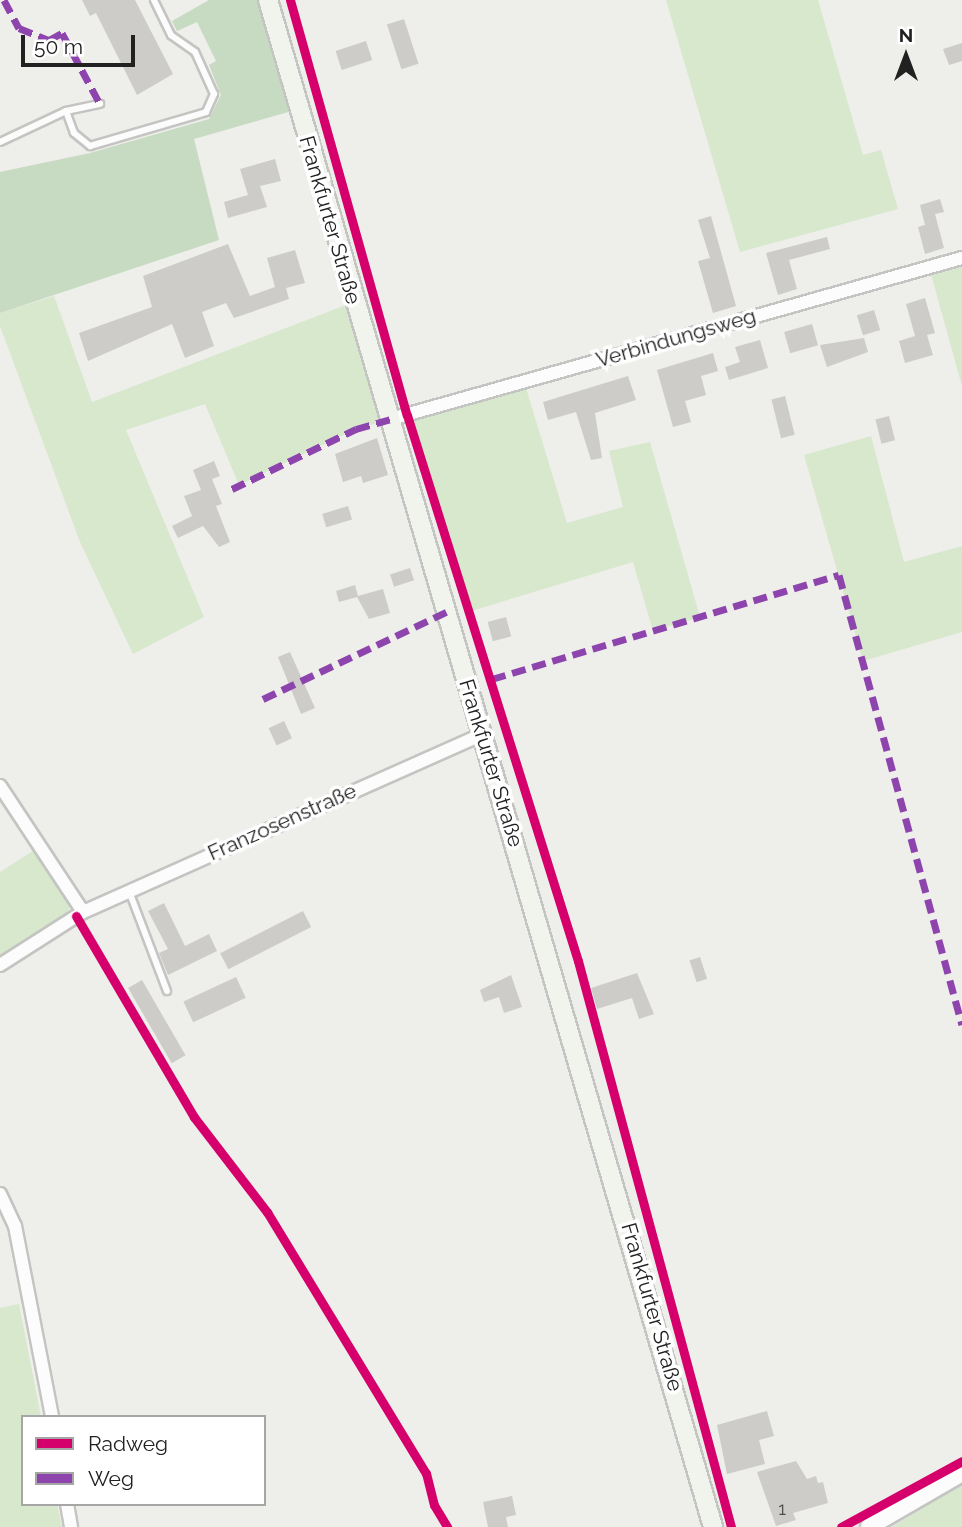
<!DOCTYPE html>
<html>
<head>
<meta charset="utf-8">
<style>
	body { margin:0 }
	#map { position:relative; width:962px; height:1527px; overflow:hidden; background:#eeeeea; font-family:Raleway,sans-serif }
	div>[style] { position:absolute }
	.grass>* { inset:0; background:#d7e8cd }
	.forest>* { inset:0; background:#c7dac2 }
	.building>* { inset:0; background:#cdccc9; transform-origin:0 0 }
	.roads { filter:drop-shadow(2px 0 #c4c4c2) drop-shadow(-2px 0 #c4c4c2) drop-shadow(0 2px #c4c4c2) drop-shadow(0 -2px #c4c4c2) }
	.service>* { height:6px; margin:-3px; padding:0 3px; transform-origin:3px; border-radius:3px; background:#fcfcfc }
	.minor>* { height:12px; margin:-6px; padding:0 6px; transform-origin:6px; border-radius:6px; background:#fcfcfc }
	.tertiary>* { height:16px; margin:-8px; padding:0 8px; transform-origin:8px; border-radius:8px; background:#fcfcfc }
	.secondary>* { height:18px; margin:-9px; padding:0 9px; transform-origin:9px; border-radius:9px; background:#f1f3ed }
	.quiet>* { height:7px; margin-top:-3.5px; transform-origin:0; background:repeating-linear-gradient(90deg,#8e44ad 0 14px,transparent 0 21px) }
	.cycleway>* { height:9px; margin:-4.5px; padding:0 4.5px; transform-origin:4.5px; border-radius:4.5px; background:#d6006c }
	span { translate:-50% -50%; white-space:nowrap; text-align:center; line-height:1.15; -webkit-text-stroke:7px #fff; paint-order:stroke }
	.number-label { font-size:18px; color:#4c4c4b }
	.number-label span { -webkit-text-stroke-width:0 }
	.street-label { font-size:21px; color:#212121 }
	.legend { position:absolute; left:21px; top:1415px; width:245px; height:91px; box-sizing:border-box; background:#fff; border:2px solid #a6a6a6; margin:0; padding:9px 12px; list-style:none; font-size:21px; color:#212121 }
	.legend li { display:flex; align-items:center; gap:14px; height:35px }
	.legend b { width:35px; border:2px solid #a6a6a6 }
	.north { position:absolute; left:871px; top:21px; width:70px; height:70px; -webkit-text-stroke:5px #fff; paint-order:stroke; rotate:0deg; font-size:19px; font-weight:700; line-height:28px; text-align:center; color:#212121 }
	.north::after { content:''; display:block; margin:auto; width:24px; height:32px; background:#212121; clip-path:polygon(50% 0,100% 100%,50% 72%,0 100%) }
	.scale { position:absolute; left:21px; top:35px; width:114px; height:32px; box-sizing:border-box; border:4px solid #212121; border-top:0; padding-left:9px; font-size:21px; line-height:24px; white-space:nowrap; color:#212121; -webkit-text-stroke:5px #fff; paint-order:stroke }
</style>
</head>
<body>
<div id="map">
	<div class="grass">
		<i style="clip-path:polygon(666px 0,818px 0,863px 155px,881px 150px,898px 209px,740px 252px)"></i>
		<i style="clip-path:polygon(962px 258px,962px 386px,929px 267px)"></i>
		<i style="clip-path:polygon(54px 296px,92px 402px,354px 302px,391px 419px,356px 429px,239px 485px,205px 404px,126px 430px,204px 617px,133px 654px,80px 542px,0 326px,0 313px)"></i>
		<i style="clip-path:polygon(526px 388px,567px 523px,623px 507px,609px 451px,650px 442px,700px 617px,653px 631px,633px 562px,471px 611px,407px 415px)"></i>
		<i style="clip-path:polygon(871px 436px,904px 562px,962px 546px,962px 632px,863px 661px,804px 455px)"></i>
		<i style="clip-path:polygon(36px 849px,70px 903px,69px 909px,65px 917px,0 959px,0 872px)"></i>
		<i style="clip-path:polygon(19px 1304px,41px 1417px,23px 1417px,23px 1504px,57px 1504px,62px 1527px,0 1527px,0 1308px)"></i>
		<i style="clip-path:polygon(962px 1484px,962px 1527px,892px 1527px)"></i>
	</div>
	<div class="forest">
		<i style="clip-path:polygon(209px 0,268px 0,299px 109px,194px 139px,219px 240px,0 313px,0 172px,90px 153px,209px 119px,221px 95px,209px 65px,216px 61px,197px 22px,177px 31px,172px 21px)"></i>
	</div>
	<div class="building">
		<i style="clip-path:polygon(82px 0,135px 0,173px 74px,137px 95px,96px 13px,90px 16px)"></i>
		<i style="left:404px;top:19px;width:47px;height:18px;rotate:72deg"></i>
		<i style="left:366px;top:41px;width:20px;height:32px;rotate:72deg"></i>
		<i style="clip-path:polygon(962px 43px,962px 61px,949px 65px,943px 49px)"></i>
		<i style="clip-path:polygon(275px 159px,281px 181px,260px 186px,267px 207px,228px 218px,224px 202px,248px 195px,240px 169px)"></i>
		<i style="clip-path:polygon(940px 199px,944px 212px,935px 214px,944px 248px,925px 254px,918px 227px,925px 225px,920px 205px)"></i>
		<i style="clip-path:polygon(711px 216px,736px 306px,713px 313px,698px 261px,710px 258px,698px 220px)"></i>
		<i style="clip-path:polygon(827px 237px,830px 249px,789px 260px,797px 289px,778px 295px,766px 253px)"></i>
		<i style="clip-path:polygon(228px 244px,250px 296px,275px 287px,267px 258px,295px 250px,305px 283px,286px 288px,289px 299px,234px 318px,226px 303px,202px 312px,214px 346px,185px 358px,172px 324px,88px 361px,79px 333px,152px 307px,143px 276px)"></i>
		<i style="clip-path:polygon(925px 298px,935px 333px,927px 335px,933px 355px,905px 363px,899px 341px,915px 336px,906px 304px)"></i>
		<i style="left:874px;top:310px;width:21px;height:18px;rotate:73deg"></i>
		<i style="left:812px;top:324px;width:22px;height:29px;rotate:74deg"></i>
		<i style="clip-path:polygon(864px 338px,868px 352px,827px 367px,820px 345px)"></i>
		<i style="clip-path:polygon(760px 340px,768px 368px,729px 380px,725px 367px,740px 362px,735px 347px)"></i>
		<i style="clip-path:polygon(713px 353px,718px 371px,701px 376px,706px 395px,685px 401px,691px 422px,673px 427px,657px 370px)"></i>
		<i style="clip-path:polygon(628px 376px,636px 400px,595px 413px,602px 458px,591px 460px,576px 412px,548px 420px,543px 402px)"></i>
		<i style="left:785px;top:396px;width:40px;height:14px;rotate:76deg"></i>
		<i style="left:889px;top:416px;width:25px;height:14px;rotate:76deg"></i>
		<i style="clip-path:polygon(377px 438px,388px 475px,363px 483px,361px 476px,343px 482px,335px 454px)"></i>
		<i style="clip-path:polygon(214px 461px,220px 476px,212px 479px,222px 504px,216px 506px,230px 542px,219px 547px,203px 526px,178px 538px,172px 526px,192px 516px,184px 496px,201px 490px,193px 470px)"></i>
		<i style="left:348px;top:506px;width:14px;height:27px;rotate:73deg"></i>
		<i style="left:410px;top:568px;width:13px;height:21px;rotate:72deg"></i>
		<i style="clip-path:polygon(355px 585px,358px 596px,383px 589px,390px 613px,369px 619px,357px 597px,339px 602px,336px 591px)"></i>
		<i style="left:506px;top:617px;width:20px;height:19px;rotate:75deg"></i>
		<i style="clip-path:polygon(290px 652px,315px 708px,301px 714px,278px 657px)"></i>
		<i style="left:284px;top:721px;width:19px;height:17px;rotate:65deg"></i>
		<i style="clip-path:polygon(164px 903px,185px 946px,209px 934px,217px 951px,168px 975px,159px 953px,168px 949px,148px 911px)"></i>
		<i style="left:303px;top:911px;width:18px;height:93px;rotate:63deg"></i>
		<i style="left:700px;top:957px;width:23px;height:11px;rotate:72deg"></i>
		<i style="clip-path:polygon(637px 973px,654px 1014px,639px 1019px,632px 998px,597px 1009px,591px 988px)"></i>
		<i style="clip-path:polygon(511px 975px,522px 1007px,504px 1013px,499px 997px,484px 1002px,480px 990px)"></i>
		<i style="left:236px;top:977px;width:23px;height:58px;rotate:65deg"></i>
		<i style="left:142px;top:980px;width:87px;height:16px;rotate:60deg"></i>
		<i style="clip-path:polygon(767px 1411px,774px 1436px,759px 1440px,765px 1464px,727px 1474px,717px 1425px)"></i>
		<i style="clip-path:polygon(796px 1461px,807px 1479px,816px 1476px,818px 1483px,823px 1482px,828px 1503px,793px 1513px,796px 1520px,776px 1526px,757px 1472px)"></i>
		<i style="clip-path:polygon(512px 1496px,516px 1515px,506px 1517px,508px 1527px,488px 1527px,483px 1502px)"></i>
	</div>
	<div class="roads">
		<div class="service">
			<i style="left:66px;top:111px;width:23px;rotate:70deg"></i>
			<i style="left:74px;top:133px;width:21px;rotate:39deg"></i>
			<i style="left:90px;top:146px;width:121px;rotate:-16.3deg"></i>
			<i style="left:206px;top:112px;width:20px;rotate:-66deg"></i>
			<i style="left:214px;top:94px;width:46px;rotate:-114.3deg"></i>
			<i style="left:195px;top:52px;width:29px;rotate:-145deg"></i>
			<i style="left:171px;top:35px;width:39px;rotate:-116deg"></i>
			<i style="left:0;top:142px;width:73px;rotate:-25.2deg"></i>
			<i style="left:66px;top:111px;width:35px;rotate:-12deg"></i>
			<i style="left:129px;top:891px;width:107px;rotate:69.2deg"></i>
		</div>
		<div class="minor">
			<i style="left:391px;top:419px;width:593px;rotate:-15.75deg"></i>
			<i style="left:0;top:786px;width:151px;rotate:56.6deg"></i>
			<i style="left:0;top:965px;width:98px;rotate:-32.6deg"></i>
			<i style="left:83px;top:912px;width:438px;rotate:-24deg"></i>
			<i style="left:0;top:1194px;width:35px;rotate:65deg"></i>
			<i style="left:15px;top:1226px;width:195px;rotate:79deg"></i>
			<i style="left:67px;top:1504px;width:23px;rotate:80deg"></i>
		</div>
		<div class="tertiary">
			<i style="left:869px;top:1527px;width:108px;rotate:-30.1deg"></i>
		</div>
		<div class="secondary">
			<i style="left:268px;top:0;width:1591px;rotate:73.75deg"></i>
		</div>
	</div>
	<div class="quiet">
		<i style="left:4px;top:0;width:32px;rotate:62deg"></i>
		<i style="left:19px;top:28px;width:32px;rotate:22deg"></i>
		<i style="left:49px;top:40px;width:15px;rotate:-28deg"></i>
		<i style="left:62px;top:33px;width:81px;rotate:61.8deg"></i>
		<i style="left:232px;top:489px;width:138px;rotate:-25.8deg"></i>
		<i style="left:356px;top:429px;width:36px;rotate:-16deg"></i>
		<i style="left:492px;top:679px;width:362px;rotate:-16.7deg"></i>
		<i style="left:839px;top:575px;width:466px;rotate:74.7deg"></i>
		<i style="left:263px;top:699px;width:203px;rotate:-25.4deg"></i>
	</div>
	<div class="cycleway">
		<i style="left:290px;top:0;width:431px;rotate:74.3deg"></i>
		<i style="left:407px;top:415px;width:572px;rotate:72.61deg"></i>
		<i style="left:578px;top:961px;width:586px;rotate:74.87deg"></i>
		<i style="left:76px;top:916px;width:233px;rotate:59.6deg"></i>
		<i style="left:194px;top:1117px;width:120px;rotate:52.5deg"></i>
		<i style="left:267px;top:1212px;width:306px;rotate:58.7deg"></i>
		<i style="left:426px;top:1473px;width:33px;rotate:76deg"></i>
		<i style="left:434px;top:1505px;width:26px;rotate:59deg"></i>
		<i style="left:841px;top:1527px;width:138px;rotate:-28.6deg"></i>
	</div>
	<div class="number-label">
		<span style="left:782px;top:1509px">1</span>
	</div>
	<div class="street-label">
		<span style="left:330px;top:220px;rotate:74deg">Frankfurter Straße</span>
		<span style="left:676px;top:338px;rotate:-16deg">Verbindungsweg</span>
		<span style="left:491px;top:763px;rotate:73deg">Frankfurter Straße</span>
		<span style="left:282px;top:822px;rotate:-24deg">Franzosenstraße</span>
		<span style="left:652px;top:1307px;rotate:74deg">Frankfurter Straße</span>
	</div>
	<ul class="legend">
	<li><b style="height:9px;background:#d6006c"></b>Radweg</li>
	<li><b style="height:9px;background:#8e44ad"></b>Weg</li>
	</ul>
	<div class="north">N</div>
	<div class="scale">50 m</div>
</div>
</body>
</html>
